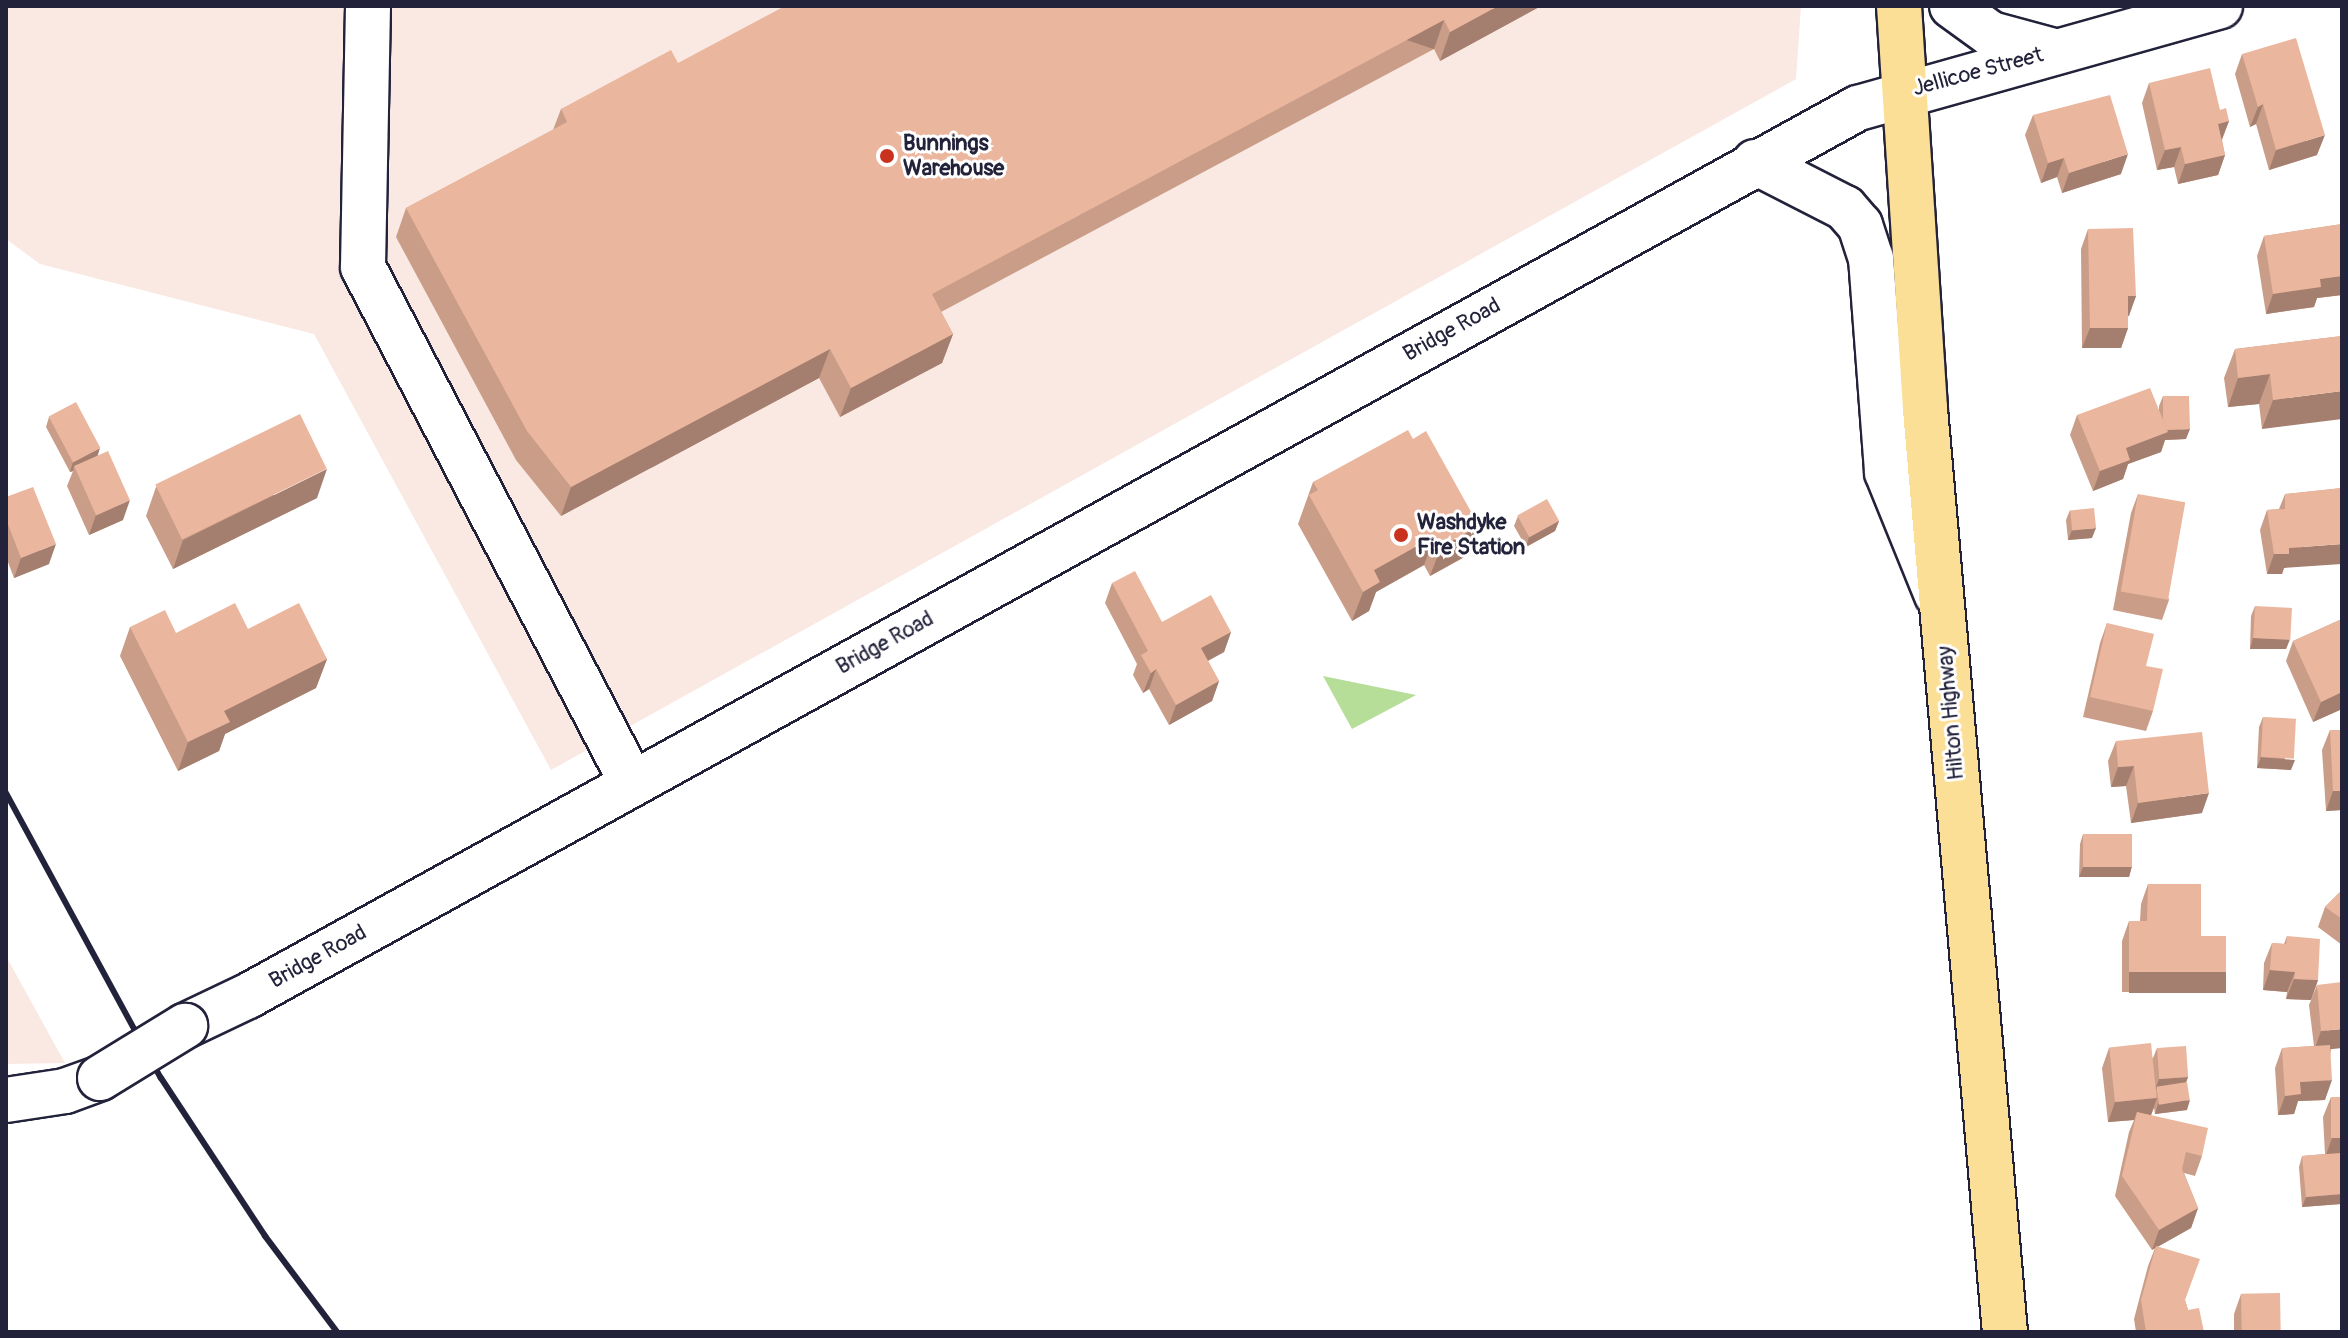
<!DOCTYPE html>
<html>
<head>
<meta charset="utf-8">
<style>
	body { margin:0 }
	#map { position:relative; width:2348px; height:1338px; overflow:hidden; background:#fff; font-family:Pangolin,sans-serif }
	div>[style] { position:absolute }
	.built>* { inset:0; background:#f9e9e2 }
	.green>* { inset:0; background:#b6de99 }
	.roads { filter:drop-shadow(2px 0 #22223b) drop-shadow(-2px 0 #22223b) drop-shadow(0 2px #22223b) drop-shadow(0 -2px #22223b) }
	.minor>* { height:44px; margin:-22px; padding:0 22px; transform-origin:22px; border-radius:22px; background:#fff }
	.highway>* { height:44px; margin:-22px; padding:0 22px; transform-origin:22px; border-radius:22px; background:#fbdf96 }
	.rail>* { height:6px; margin:-3px; padding:0 3px; transform-origin:3px; border-radius:3px; background:#22223b }
	.bridges { filter:drop-shadow(2px 0 #22223b) drop-shadow(-2px 0 #22223b) drop-shadow(0 2px #22223b) drop-shadow(0 -2px #22223b) }
	.minor-bridge>* { height:44px; margin:-22px; padding:0 22px; transform-origin:22px; border-radius:22px; background:#fff }
	.wall>* { inset:0; background:#ca9d88 }
	.shaded-wall>* { inset:0; background:#a47f6f; transform-origin:0 0 }
	.building>* { inset:0; background:#ebb69e; transform-origin:0 0 }
	.dots>* { width:22px; height:22px; translate:-50% -50%; box-sizing:border-box; border:4px solid #fff; border-radius:50% }
	span { translate:-50% -50%; white-space:nowrap; text-align:center; line-height:1.15; -webkit-text-stroke:6px #fff; paint-order:stroke }
	.street-label { font-size:22px; color:#22223b }
	.poi-label { font-size:22px; color:#22223b; font-weight:700 }
	.left { translate:0 -50%; text-align:left }
	.frame { position:absolute; inset:0; border:8px solid #22223b; pointer-events:none }
</style>
</head>
<body>
<div id="map">
	<div class="built">
		<i style="clip-path:polygon(6px 6px,1801px 6px,1796px 79px,551px 770px,314px 334px,40px 264px,6px 239px)"></i>
		<i style="clip-path:polygon(6px 956px,65px 1063px,6px 1064px)"></i>
	</div>
	<div class="green">
		<i style="clip-path:polygon(1323px 676px,1416px 695px,1352px 729px)"></i>
	</div>
	<div class="roads">
		<div class="minor">
			<i style="left:368px;top:6px;width:261px;rotate:91.1deg"></i>
			<i style="left:363px;top:267px;width:582px;rotate:62.47deg"></i>
			<i style="left:1952px;top:6px;width:48px;rotate:35.7deg"></i>
			<i style="left:1991px;top:34px;width:65px;rotate:15.1deg"></i>
			<i style="left:1755px;top:162px;width:101px;rotate:27.1deg"></i>
			<i style="left:1845px;top:208px;width:23px;rotate:49deg"></i>
			<i style="left:1860px;top:225px;width:35px;rotate:72deg"></i>
			<i style="left:1871px;top:258px;width:215px;rotate:85.7deg"></i>
			<i style="left:1887px;top:472px;width:133px;rotate:67.9deg"></i>
			<i style="left:185px;top:1026px;width:70px;rotate:-25.5deg"></i>
			<i style="left:248px;top:996px;width:1839px;rotate:-28.88deg"></i>
			<i style="left:1858px;top:108px;width:376px;rotate:-15.7deg"></i>
			<i style="left:6px;top:1100px;width:60px;rotate:-8.7deg"></i>
			<i style="left:65px;top:1091px;width:37px;rotate:-20deg"></i>
		</div>
		<div class="highway">
			<i style="left:1899px;top:6px;width:404px;rotate:86.3deg"></i>
			<i style="left:1925px;top:409px;width:926px;rotate:85.05deg"></i>
		</div>
	</div>
	<div class="rail">
		<i style="left:6px;top:793px;width:324px;rotate:61.5deg"></i>
		<i style="left:161px;top:1078px;width:189px;rotate:56.6deg"></i>
		<i style="left:265px;top:1236px;width:120px;rotate:53.1deg"></i>
	</div>
	<div class="bridges">
		<div class="minor-bridge">
			<i style="left:100px;top:1078px;width:100px;rotate:-31.5deg"></i>
		</div>
	</div>
	<div class="wall">
		<i style="clip-path:polygon(1541px 6px,1440px 61px,1434px 49px,941px 312px,953px 334px,942px 363px,840px 417px,819px 378px,561px 516px,516px 460px,396px 237px,406px 208px,553px 130px,561px 109px,678px 63px)"></i>
		<i style="clip-path:polygon(2242px 54px,2317px 155px,2269px 170px,2256px 124px,2250px 127px,2235px 74px)"></i>
		<i style="clip-path:polygon(2149px 83px,2220px 110px,2229px 121px,2222px 140px,2225px 155px,2218px 175px,2178px 184px,2174px 167px,2157px 170px,2142px 103px)"></i>
		<i style="clip-path:polygon(2033px 115px,2121px 174px,2062px 193px,2057px 177px,2041px 183px,2025px 135px)"></i>
		<i style="clip-path:polygon(2342px 224px,2342px 295px,2317px 298px,2314px 307px,2266px 314px,2257px 256px,2264px 236px)"></i>
		<i style="clip-path:polygon(2088px 229px,2136px 296px,2128px 316px,2128px 328px,2121px 348px,2082px 348px,2081px 249px)"></i>
		<i style="clip-path:polygon(2342px 336px,2262px 429px,2259px 404px,2228px 407px,2224px 378px,2235px 349px)"></i>
		<i style="clip-path:polygon(2163px 396px,2186px 439px,2165px 440px,2161px 452px,2128px 464px,2123px 479px,2093px 491px,2070px 435px,2077px 415px,2159px 410px,2159px 406px)"></i>
		<i style="clip-path:polygon(49px 417px,98px 456px,123px 520px,89px 535px,67px 486px,73px 471px,70px 472px,46px 427px)"></i>
		<i style="clip-path:polygon(1413px 439px,1479px 526px,1468px 555px,1430px 576px,1424px 565px,1376px 592px,1369px 611px,1352px 621px,1298px 524px,1313px 482px)"></i>
		<i style="clip-path:polygon(156px 487px,317px 498px,173px 569px,146px 516px)"></i>
		<i style="clip-path:polygon(2342px 488px,2284px 568px,2282px 574px,2267px 574px,2260px 530px,2267px 510px,2279px 509px,2285px 494px)"></i>
		<i style="clip-path:polygon(2138px 494px,2169px 600px,2162px 620px,2113px 610px,2131px 513px)"></i>
		<i style="clip-path:polygon(6px 497px,49px 564px,14px 578px,6px 557px)"></i>
		<i style="clip-path:polygon(2070px 510px,2092px 538px,2068px 540px,2066px 520px)"></i>
		<i style="clip-path:polygon(1518px 516px,1559px 521px,1555px 531px,1526px 547px,1514px 526px)"></i>
		<i style="clip-path:polygon(1112px 583px,1162px 622px,1231px 632px,1224px 652px,1208px 661px,1219px 681px,1212px 701px,1169px 725px,1149px 689px,1143px 693px,1133px 675px,1137px 664px,1105px 603px)"></i>
		<i style="clip-path:polygon(2255px 606px,2290px 639px,2286px 649px,2250px 649px,2251px 616px)"></i>
		<i style="clip-path:polygon(2342px 619px,2342px 709px,2313px 722px,2286px 661px,2293px 641px)"></i>
		<i style="clip-path:polygon(2107px 623px,2146px 666px,2153px 711px,2146px 731px,2083px 717px,2100px 643px)"></i>
		<i style="clip-path:polygon(130px 627px,176px 633px,248px 629px,327px 659px,316px 688px,225px 734px,219px 751px,178px 771px,120px 656px)"></i>
		<i style="clip-path:polygon(2263px 717px,2291px 770px,2257px 768px,2259px 727px)"></i>
		<i style="clip-path:polygon(2330px 730px,2342px 730px,2342px 810px,2326px 811px,2322px 750px)"></i>
		<i style="clip-path:polygon(2116px 741px,2202px 813px,2131px 823px,2126px 786px,2111px 787px,2108px 761px)"></i>
		<i style="clip-path:polygon(2083px 834px,2132px 866px,2129px 877px,2079px 877px,2080px 844px)"></i>
		<i style="clip-path:polygon(2148px 884px,2201px 936px,2219px 992px,2122px 992px,2122px 941px,2129px 921px,2140px 921px,2141px 904px)"></i>
		<i style="clip-path:polygon(2342px 890px,2342px 945px,2318px 927px,2325px 907px)"></i>
		<i style="clip-path:polygon(2287px 936px,2318px 980px,2311px 1000px,2286px 999px,2287px 992px,2263px 990px,2264px 963px,2272px 943px,2284px 944px)"></i>
		<i style="clip-path:polygon(2317px 985px,2331px 1049px,2325px 1100px,2298px 1101px,2294px 1114px,2278px 1115px,2275px 1068px,2282px 1048px,2314px 1046px,2309px 1005px)"></i>
		<i style="clip-path:polygon(2109px 1048px,2153px 1058px,2157px 1048px,2188px 1077px,2186px 1083px,2187px 1110px,2155px 1114px,2154px 1108px,2151px 1115px,2202px 1156px,2195px 1176px,2184px 1173px,2198px 1208px,2191px 1228px,2157px 1247px,2185px 1300px,2188px 1310px,2204px 1332px,2136px 1332px,2134px 1319px,2148px 1266px,2155px 1248px,2152px 1250px,2115px 1196px,2129px 1132px,2134px 1120px,2108px 1122px,2102px 1068px)"></i>
		<i style="clip-path:polygon(2331px 1097px,2342px 1097px,2342px 1157px,2341px 1157px,2342px 1201px,2341px 1204px,2302px 1207px,2299px 1167px,2302px 1156px,2325px 1154px,2323px 1117px)"></i>
		<i style="clip-path:polygon(2241px 1294px,2281px 1332px,2234px 1332px,2234px 1314px)"></i>
	</div>
	<div class="shaded-wall">
		<i style="clip-path:polygon(1498px 6px,1541px 6px,1440px 61px,1450px 32px)"></i>
		<i style="left:1444px;top:20px;width:31px;height:581px;rotate:109deg"></i>
		<i style="clip-path:polygon(2263px 104px,2256px 124px,2250px 127px,2258px 107px)"></i>
		<i style="clip-path:polygon(2229px 121px,2221px 141px,2218px 124px)"></i>
		<i style="clip-path:polygon(2325px 135px,2317px 155px,2269px 170px,2276px 150px)"></i>
		<i style="clip-path:polygon(2181px 147px,2174px 167px,2157px 170px,2165px 150px)"></i>
		<i style="clip-path:polygon(2128px 154px,2121px 174px,2062px 193px,2069px 173px)"></i>
		<i style="clip-path:polygon(2225px 155px,2218px 175px,2178px 184px,2185px 164px)"></i>
		<i style="clip-path:polygon(2064px 158px,2057px 177px,2041px 183px,2048px 163px)"></i>
		<i style="clip-path:polygon(2342px 276px,2342px 295px,2317px 298px,2314px 307px,2266px 314px,2273px 294px,2320px 279px)"></i>
		<i style="clip-path:polygon(2128px 296px,2136px 296px,2129px 316px,2121px 316px)"></i>
		<i style="clip-path:polygon(2090px 328px,2128px 328px,2121px 348px,2082px 348px)"></i>
		<i style="clip-path:polygon(953px 334px,942px 363px,840px 417px,851px 388px)"></i>
		<i style="clip-path:polygon(830px 349px,819px 378px,561px 516px,571px 487px)"></i>
		<i style="clip-path:polygon(2270px 374px,2259px 404px,2228px 407px,2238px 378px)"></i>
		<i style="clip-path:polygon(2342px 391px,2342px 419px,2262px 429px,2273px 400px)"></i>
		<i style="clip-path:polygon(2190px 429px,2186px 439px,2165px 440px,2161px 452px,2128px 464px,2123px 479px,2093px 491px,2100px 471px,2126px 448px,2163px 430px)"></i>
		<i style="clip-path:polygon(100px 448px,97px 458px,74px 466px,73px 471px,70px 472px,73px 462px)"></i>
		<i style="clip-path:polygon(327px 469px,317px 498px,173px 569px,183px 540px)"></i>
		<i style="clip-path:polygon(130px 500px,123px 520px,89px 535px,96px 515px)"></i>
		<i style="clip-path:polygon(1559px 521px,1555px 531px,1526px 547px,1529px 537px)"></i>
		<i style="clip-path:polygon(1479px 526px,1468px 555px,1430px 576px,1441px 547px)"></i>
		<i style="clip-path:polygon(2096px 528px,2092px 538px,2068px 540px,2072px 530px)"></i>
		<i style="clip-path:polygon(1435px 536px,1424px 565px,1376px 592px,1369px 611px,1352px 621px,1363px 592px,1374px 570px)"></i>
		<i style="clip-path:polygon(56px 544px,49px 564px,14px 578px,21px 558px)"></i>
		<i style="clip-path:polygon(2342px 544px,2342px 564px,2284px 568px,2282px 574px,2267px 574px,2274px 554px,2289px 548px)"></i>
		<i style="clip-path:polygon(1231px 632px,1224px 652px,1194px 668px,1201px 648px)"></i>
		<i style="clip-path:polygon(2253px 638px,2290px 639px,2286px 649px,2250px 649px)"></i>
		<i style="clip-path:polygon(327px 659px,316px 688px,225px 734px,219px 751px,178px 771px,188px 742px,224px 711px)"></i>
		<i style="clip-path:polygon(1156px 669px,1149px 689px,1143px 693px,1151px 673px)"></i>
		<i style="clip-path:polygon(1219px 681px,1212px 701px,1169px 725px,1176px 705px)"></i>
		<i style="clip-path:polygon(2342px 692px,2342px 709px,2313px 722px,2321px 702px)"></i>
		<i style="clip-path:polygon(2261px 757px,2295px 760px,2291px 770px,2257px 768px)"></i>
		<i style="clip-path:polygon(2134px 766px,2126px 786px,2111px 787px,2118px 767px)"></i>
		<i style="clip-path:polygon(2333px 791px,2342px 791px,2342px 810px,2326px 811px)"></i>
		<i style="clip-path:polygon(2209px 793px,2202px 813px,2131px 823px,2138px 803px)"></i>
		<i style="clip-path:polygon(2132px 866px,2129px 877px,2079px 877px,2083px 867px)"></i>
		<i style="clip-path:polygon(2270px 970px,2295px 972px,2287px 992px,2263px 990px)"></i>
		<i style="left:2129px;top:972px;width:97px;height:21px"></i>
		<i style="clip-path:polygon(2294px 979px,2318px 980px,2311px 1000px,2286px 999px)"></i>
		<i style="clip-path:polygon(2342px 1029px,2342px 1048px,2314px 1051px,2321px 1031px)"></i>
		<i style="clip-path:polygon(2188px 1077px,2184px 1087px,2155px 1089px,2159px 1079px)"></i>
		<i style="clip-path:polygon(2332px 1080px,2325px 1100px,2298px 1101px,2294px 1114px,2278px 1115px,2285px 1096px,2300px 1082px)"></i>
		<i style="clip-path:polygon(2157px 1098px,2150px 1118px,2137px 1112px,2134px 1120px,2108px 1122px,2115px 1102px)"></i>
		<i style="clip-path:polygon(2190px 1100px,2187px 1110px,2155px 1114px,2158px 1104px)"></i>
		<i style="clip-path:polygon(2342px 1137px,2342px 1157px,2325px 1158px,2332px 1138px)"></i>
		<i style="clip-path:polygon(2342px 1194px,2341px 1204px,2302px 1207px,2306px 1197px)"></i>
		<i style="clip-path:polygon(2198px 1208px,2191px 1228px,2152px 1250px,2159px 1230px)"></i>
	</div>
	<div class="building">
		<i style="clip-path:polygon(785px 6px,1498px 6px,1450px 32px,1444px 20px,932px 294px,953px 334px,851px 388px,830px 349px,571px 487px,527px 431px,406px 208px,567px 122px,561px 109px,671px 50px,678px 63px)"></i>
		<i style="clip-path:polygon(2296px 38px,2325px 135px,2276px 150px,2263px 104px,2258px 107px,2242px 54px)"></i>
		<i style="clip-path:polygon(2210px 68px,2220px 110px,2226px 108px,2229px 121px,2218px 124px,2225px 155px,2185px 164px,2181px 147px,2165px 150px,2149px 83px)"></i>
		<i style="clip-path:polygon(2110px 95px,2128px 154px,2069px 173px,2064px 158px,2048px 163px,2033px 115px)"></i>
		<i style="clip-path:polygon(2342px 224px,2342px 276px,2320px 279px,2321px 287px,2273px 294px,2264px 236px)"></i>
		<i style="clip-path:polygon(2133px 228px,2136px 296px,2128px 296px,2128px 328px,2090px 328px,2088px 229px)"></i>
		<i style="clip-path:polygon(2342px 336px,2342px 391px,2273px 400px,2270px 374px,2238px 378px,2235px 349px)"></i>
		<i style="clip-path:polygon(2150px 388px,2168px 432px,2126px 448px,2130px 460px,2100px 471px,2077px 415px)"></i>
		<i style="clip-path:polygon(2163px 396px,2189px 396px,2190px 429px,2167px 430px,2163px 420px)"></i>
		<i style="left:76px;top:402px;width:52px;height:31px;rotate:62deg"></i>
		<i style="left:300px;top:414px;width:61px;height:161px;rotate:64deg"></i>
		<i style="clip-path:polygon(1408px 430px,1413px 439px,1426px 431px,1479px 526px,1441px 547px,1435px 536px,1374px 570px,1380px 582px,1363px 592px,1309px 495px,1318px 490px,1313px 482px)"></i>
		<i style="left:108px;top:451px;width:54px;height:37px;rotate:66deg"></i>
		<i style="clip-path:polygon(33px 487px,56px 544px,21px 558px,6px 519px,6px 497px)"></i>
		<i style="clip-path:polygon(2342px 488px,2342px 544px,2289px 548px,2289px 554px,2274px 554px,2267px 510px,2285px 509px,2285px 494px)"></i>
		<i style="left:2138px;top:494px;width:48px;height:99px;rotate:10deg"></i>
		<i style="left:1547px;top:499px;width:25px;height:34px;rotate:61deg"></i>
		<i style="left:2094px;top:508px;width:20px;height:24px;rotate:84deg"></i>
		<i style="clip-path:polygon(1135px 571px,1162px 622px,1211px 595px,1231px 632px,1201px 648px,1219px 681px,1176px 705px,1156px 669px,1151px 673px,1141px 655px,1148px 651px,1112px 583px)"></i>
		<i style="clip-path:polygon(235px 603px,248px 629px,299px 603px,327px 659px,224px 711px,230px 722px,188px 742px,130px 627px,165px 610px,176px 633px)"></i>
		<i style="left:2255px;top:606px;width:37px;height:32px;rotate:3deg"></i>
		<i style="clip-path:polygon(2342px 619px,2342px 692px,2321px 702px,2293px 641px)"></i>
		<i style="clip-path:polygon(2107px 623px,2154px 634px,2146px 666px,2163px 669px,2153px 711px,2090px 697px)"></i>
		<i style="left:2263px;top:717px;width:33px;height:40px;rotate:3deg"></i>
		<i style="clip-path:polygon(2330px 730px,2342px 730px,2342px 791px,2333px 791px)"></i>
		<i style="clip-path:polygon(2202px 732px,2209px 793px,2138px 803px,2134px 766px,2118px 767px,2116px 741px)"></i>
		<i style="left:2083px;top:834px;width:49px;height:33px"></i>
		<i style="clip-path:polygon(2148px 884px,2201px 884px,2201px 936px,2226px 936px,2226px 972px,2129px 972px,2129px 921px,2147px 921px)"></i>
		<i style="clip-path:polygon(2342px 890px,2342px 919px,2325px 907px)"></i>
		<i style="clip-path:polygon(2287px 936px,2320px 939px,2318px 980px,2294px 979px,2295px 972px,2270px 970px,2272px 943px,2286px 944px)"></i>
		<i style="clip-path:polygon(2342px 982px,2342px 1029px,2321px 1031px,2317px 985px)"></i>
		<i style="left:2151px;top:1043px;width:55px;height:42px;rotate:84deg"></i>
		<i style="clip-path:polygon(2330px 1045px,2332px 1080px,2300px 1082px,2301px 1094px,2285px 1096px,2282px 1048px)"></i>
		<i style="left:2186px;top:1046px;width:31px;height:29px;rotate:86deg"></i>
		<i style="left:2187px;top:1082px;width:18px;height:31px;rotate:81deg"></i>
		<i style="left:2331px;top:1097px;width:11px;height:41px"></i>
		<i style="clip-path:polygon(2137px 1112px,2208px 1128px,2202px 1156px,2186px 1152px,2182px 1169px,2198px 1208px,2159px 1230px,2122px 1176px)"></i>
		<i style="clip-path:polygon(2340px 1153px,2342px 1171px,2342px 1194px,2306px 1197px,2302px 1156px)"></i>
		<i style="clip-path:polygon(2156px 1246px,2200px 1259px,2185px 1300px,2188px 1310px,2199px 1308px,2204px 1332px,2146px 1332px,2141px 1300px)"></i>
		<i style="left:2280px;top:1293px;width:39px;height:39px;rotate:89deg"></i>
	</div>
	<div class="dots">
		<i style="left:887px;top:156px;background:#c8321e"></i>
		<i style="left:1401px;top:535px;background:#c8321e"></i>
	</div>
	<div class="street-label">
		<span style="left:1978px;top:72px;rotate:-15deg">Jellicoe Street</span>
		<span style="left:1452px;top:330px;rotate:-29deg">Bridge Road</span>
		<span style="left:885px;top:643px;rotate:-29deg">Bridge Road</span>
		<span style="left:1951px;top:713px;rotate:-95deg">Hilton Highway</span>
		<span style="left:318px;top:957px;rotate:-29deg">Bridge Road</span>
	</div>
	<div class="poi-label">
		<span class="left" style="left:903px;top:156px">Bunnings<br>Warehouse</span>
		<span class="left" style="left:1417px;top:535px">Washdyke<br>Fire Station</span>
	</div>
	<div class="frame"></div>
</div>
</body>
</html>
